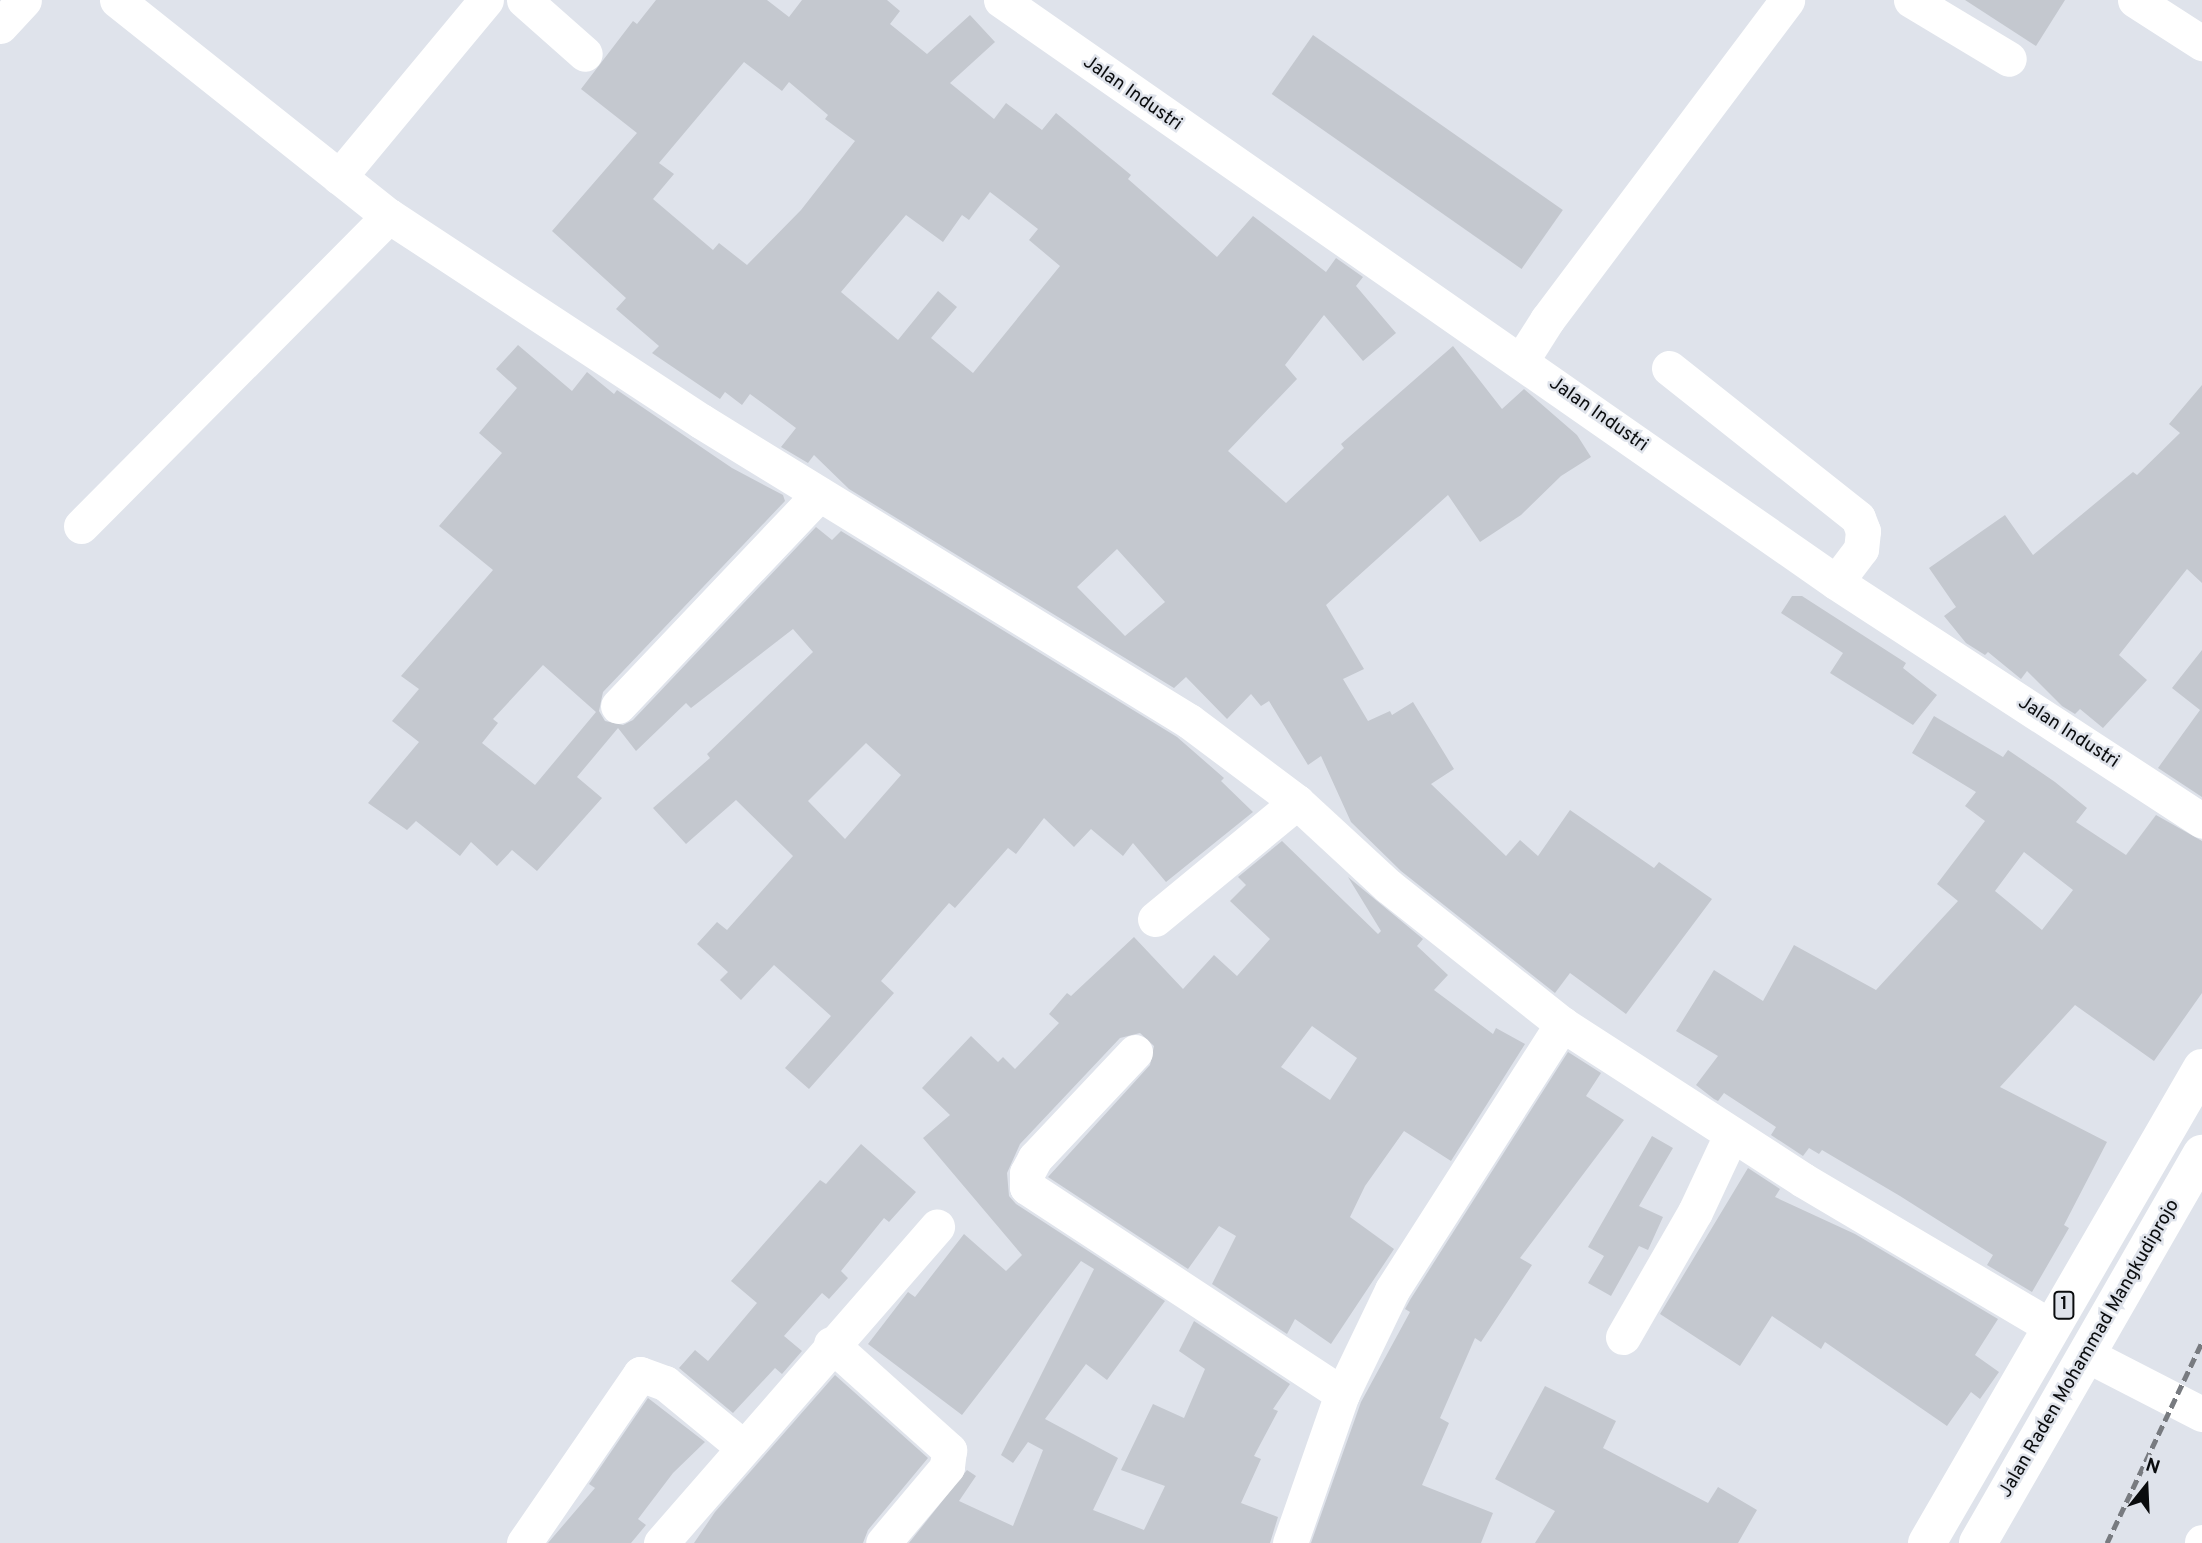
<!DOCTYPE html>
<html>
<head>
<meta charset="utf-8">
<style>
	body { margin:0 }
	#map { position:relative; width:2202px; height:1543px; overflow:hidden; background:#dfe3eb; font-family:Overpass,sans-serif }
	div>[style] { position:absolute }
	.building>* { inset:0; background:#c4c8cf; transform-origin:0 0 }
	.minor>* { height:35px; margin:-17.5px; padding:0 17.5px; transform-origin:17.5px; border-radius:17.5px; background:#fff }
	.highway>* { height:38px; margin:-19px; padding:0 19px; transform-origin:19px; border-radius:19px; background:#fff }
	.rail>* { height:5px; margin-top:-2.5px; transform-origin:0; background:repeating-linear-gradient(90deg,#787b80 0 10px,transparent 0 15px) }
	span { translate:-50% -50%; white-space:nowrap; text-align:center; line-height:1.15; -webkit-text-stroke:5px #dfe3eb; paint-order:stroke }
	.shield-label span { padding:2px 5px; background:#dfe3eb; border:2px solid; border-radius:5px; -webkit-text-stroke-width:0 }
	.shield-label { font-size:18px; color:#0a0c0e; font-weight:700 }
	.street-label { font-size:19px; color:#0a0c0e }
	.north { position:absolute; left:2111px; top:1452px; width:70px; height:70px; -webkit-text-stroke:5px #dfe3eb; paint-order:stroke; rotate:18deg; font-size:19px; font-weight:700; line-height:28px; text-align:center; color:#0a0c0e }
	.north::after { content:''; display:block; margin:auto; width:24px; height:32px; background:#0a0c0e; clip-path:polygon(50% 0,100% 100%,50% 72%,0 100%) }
</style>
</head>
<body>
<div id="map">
	<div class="building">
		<i style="clip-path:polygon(evenodd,656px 0,767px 0,789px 17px,802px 0,887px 0,900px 11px,890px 24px,927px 54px,970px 15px,995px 42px,950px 83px,994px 119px,1006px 103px,1042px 130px,1056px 113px,1131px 175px,1128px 179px,1217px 257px,1253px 216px,1326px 272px,1336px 258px,1363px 277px,1356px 286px,1396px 333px,1363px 361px,1324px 315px,1285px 365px,1297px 379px,1228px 451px,1286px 503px,1344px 448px,1341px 444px,1453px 346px,1502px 409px,1524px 389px,1577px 435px,1591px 457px,1561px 476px,1521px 515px,1480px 542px,1448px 495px,1326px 605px,1364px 669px,1343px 679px,1368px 721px,1390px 711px,1392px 715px,1413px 702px,1454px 769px,1431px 784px,1506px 856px,1520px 840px,1538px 856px,1570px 810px,1654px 868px,1659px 862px,1712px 899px,1626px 1014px,1570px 973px,1555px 993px,1401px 871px,1351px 822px,1321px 756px,1308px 765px,1269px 701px,1261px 706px,1251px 694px,1227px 719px,1186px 677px,1174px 688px,849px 489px,814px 455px,808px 463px,781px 447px,796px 428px,750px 394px,742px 405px,725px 392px,720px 399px,652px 353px,659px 346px,616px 309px,626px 298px,552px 231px,637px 133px,581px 89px,633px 21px,637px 24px,656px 0,744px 62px,782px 91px,789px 82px,828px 115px,825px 119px,855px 141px,801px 210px,747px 265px,719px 243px,713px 250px,653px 199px,674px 174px,659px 163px,744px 62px,656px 0,990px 192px,1038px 229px,1029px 240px,1060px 266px,973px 373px,931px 338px,957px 307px,938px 291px,898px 340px,841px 292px,906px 215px,943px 242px,962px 215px,969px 220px,990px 192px,656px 0,1117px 549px,1165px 602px,1125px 636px,1077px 587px,1117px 549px)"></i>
		<i style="clip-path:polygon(1965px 0,2065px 0,2036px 46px)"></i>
		<i style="left:1313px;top:35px;width:305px;height:72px;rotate:35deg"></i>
		<i style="clip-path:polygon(evenodd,518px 345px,572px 391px,587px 372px,614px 394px,617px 390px,732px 468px,783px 495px,785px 501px,603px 692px,599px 711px,605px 721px,623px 725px,633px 720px,816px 527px,832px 540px,841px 531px,1177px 737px,1224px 778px,1221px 781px,1253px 812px,1166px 882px,1133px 843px,1123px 856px,1091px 829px,1074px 847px,1044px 818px,1016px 854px,1008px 848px,955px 908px,949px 903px,881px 981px,894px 993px,809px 1089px,785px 1068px,831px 1016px,774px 965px,741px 1000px,720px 980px,728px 972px,697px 944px,717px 922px,727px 930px,793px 856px,736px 800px,686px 844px,653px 808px,710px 758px,707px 754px,813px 652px,793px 629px,691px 708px,686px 703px,636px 751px,618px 728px,577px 777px,602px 798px,537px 871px,512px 850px,497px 866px,471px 842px,460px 856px,416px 821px,407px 830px,368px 803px,419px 742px,392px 721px,419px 689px,401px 676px,493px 570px,439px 526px,502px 453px,479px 433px,517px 388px,496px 369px,518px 345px,543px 665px,596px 712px,535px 785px,482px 743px,498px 723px,493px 719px,543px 665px,518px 345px,866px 743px,901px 775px,845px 839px,808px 801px,866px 743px)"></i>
		<i style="clip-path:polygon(2202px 385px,2202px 583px,2187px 569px,2119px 655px,2147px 680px,2103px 728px,2080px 709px,2075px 714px,2062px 706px,2027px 671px,2021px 679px,1988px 652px,1985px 655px,1966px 643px,1944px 616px,1956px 607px,1929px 568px,2005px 515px,2033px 555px,2133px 472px,2137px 475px,2180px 433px,2169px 424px)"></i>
		<i style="clip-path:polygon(1792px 596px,1802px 596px,1906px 663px,1903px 668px,1937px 695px,1913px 725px,1830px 673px,1843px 653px,1781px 613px)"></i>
		<i style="clip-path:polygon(2202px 650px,2202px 797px,2158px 768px,2200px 710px,2172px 688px)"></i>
		<i style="clip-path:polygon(evenodd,1934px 716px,2003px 757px,2008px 750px,2055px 782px,2087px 808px,2076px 822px,2126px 855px,2156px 815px,2202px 841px,2202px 993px,2154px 1061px,2075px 1005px,2000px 1087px,2107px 1142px,2064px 1225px,2069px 1228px,2032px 1292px,1987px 1265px,1993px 1255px,1900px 1196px,1822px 1150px,1819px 1154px,1809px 1148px,1803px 1156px,1771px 1135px,1776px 1127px,1724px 1093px,1718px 1101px,1714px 1099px,1696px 1085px,1718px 1056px,1676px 1031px,1714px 970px,1763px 1001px,1794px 945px,1876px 990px,1958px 901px,1937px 884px,1985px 821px,1965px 806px,1976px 792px,1912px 753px,1934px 716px,2024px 852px,2073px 890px,2042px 930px,1995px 891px,2024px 852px)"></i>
		<i style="clip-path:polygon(evenodd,1282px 841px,1378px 934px,1381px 931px,1348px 877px,1423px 939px,1417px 946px,1448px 975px,1434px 990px,1493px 1034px,1496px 1028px,1525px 1044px,1451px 1161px,1404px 1131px,1365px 1186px,1350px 1217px,1394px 1249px,1331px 1344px,1295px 1319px,1287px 1334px,1212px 1284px,1236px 1236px,1219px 1226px,1188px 1269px,1048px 1177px,1150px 1065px,1154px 1046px,1140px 1033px,1120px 1038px,1020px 1144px,1007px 1173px,1009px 1196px,1016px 1204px,1165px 1301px,1107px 1380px,1086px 1364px,1045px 1419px,1118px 1458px,1093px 1510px,1144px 1530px,1165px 1486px,1121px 1470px,1153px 1404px,1184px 1418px,1205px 1369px,1179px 1351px,1194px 1321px,1290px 1384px,1273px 1409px,1278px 1411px,1254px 1456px,1261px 1459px,1241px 1503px,1278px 1517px,1270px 1543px,909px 1543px,967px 1470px,976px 1476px,959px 1501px,1013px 1526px,1043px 1450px,1028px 1442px,1013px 1463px,1001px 1455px,1094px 1269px,1081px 1261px,962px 1415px,868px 1344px,908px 1292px,915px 1297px,964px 1234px,1006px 1271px,1022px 1255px,923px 1138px,950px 1115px,922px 1088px,971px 1036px,998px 1062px,1003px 1057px,1015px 1069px,1059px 1023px,1049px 1014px,1067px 993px,1071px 996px,1134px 937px,1183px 989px,1214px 955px,1237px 976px,1270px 939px,1230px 901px,1246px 885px,1238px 877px,1282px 841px,1312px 1026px,1357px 1058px,1330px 1100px,1281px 1067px,1312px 1026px)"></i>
		<i style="clip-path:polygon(1568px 1052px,1601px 1073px,1586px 1096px,1624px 1120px,1520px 1258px,1532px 1265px,1481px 1342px,1475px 1338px,1440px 1418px,1449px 1423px,1422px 1485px,1493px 1513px,1481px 1543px,1311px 1543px,1361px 1402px,1410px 1312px,1405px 1309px,1410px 1300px)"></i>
		<i style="clip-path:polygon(1652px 1136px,1673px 1148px,1639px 1206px,1663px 1217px,1648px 1250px,1639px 1246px,1611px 1296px,1588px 1283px,1604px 1256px,1588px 1247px)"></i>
		<i style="clip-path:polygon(861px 1144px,916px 1192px,889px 1222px,884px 1218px,841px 1271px,848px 1278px,829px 1299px,822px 1293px,784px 1336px,802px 1351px,782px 1374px,775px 1368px,733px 1413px,679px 1368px,695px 1350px,708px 1361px,757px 1303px,731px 1281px,820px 1180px,826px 1184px)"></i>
		<i style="clip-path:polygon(1748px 1168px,1780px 1189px,1775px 1197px,1855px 1234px,1998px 1319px,1975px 1355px,1999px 1372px,1980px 1399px,1971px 1392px,1947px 1426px,1825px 1342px,1821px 1349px,1772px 1316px,1740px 1366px,1660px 1314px)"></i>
		<i style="clip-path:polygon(835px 1375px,928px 1458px,868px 1530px,863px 1543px,694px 1543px,715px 1512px)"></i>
		<i style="clip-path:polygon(1545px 1386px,1616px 1421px,1603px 1448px,1708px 1503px,1718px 1487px,1757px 1510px,1738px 1543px,1535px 1543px,1555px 1511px,1495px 1479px)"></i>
		<i style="clip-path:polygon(648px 1398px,705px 1442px,673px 1473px,638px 1519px,646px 1525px,631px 1543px,548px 1543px,595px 1488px,589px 1484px)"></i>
	</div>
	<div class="minor">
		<i style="left:117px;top:0;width:347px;rotate:38.5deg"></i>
		<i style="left:389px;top:216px;width:373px;rotate:33.3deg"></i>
		<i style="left:701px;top:421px;width:573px;rotate:31.58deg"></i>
		<i style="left:1189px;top:721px;width:135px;rotate:36.9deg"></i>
		<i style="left:1297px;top:802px;width:124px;rotate:42.7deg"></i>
		<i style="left:1388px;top:886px;width:222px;rotate:38.4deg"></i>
		<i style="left:1562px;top:1024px;width:287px;rotate:32.9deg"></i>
		<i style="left:1803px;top:1180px;width:289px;rotate:30.6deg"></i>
		<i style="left:524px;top:0;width:81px;rotate:41.5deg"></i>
		<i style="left:1001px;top:0;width:1018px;rotate:34.88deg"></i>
		<i style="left:1836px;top:582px;width:437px;rotate:33.1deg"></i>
		<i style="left:1911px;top:0;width:114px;rotate:31deg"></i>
		<i style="left:2135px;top:0;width:80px;rotate:32.7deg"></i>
		<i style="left:0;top:26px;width:35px;rotate:-47deg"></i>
		<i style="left:339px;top:177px;width:230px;rotate:-50.3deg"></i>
		<i style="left:1521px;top:361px;width:49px;rotate:-57.6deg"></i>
		<i style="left:1547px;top:320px;width:400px;rotate:-53.1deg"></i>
		<i style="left:1669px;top:368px;width:241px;rotate:38.4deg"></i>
		<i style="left:1858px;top:518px;width:14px;rotate:69deg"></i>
		<i style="left:1863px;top:531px;width:18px;rotate:96deg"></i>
		<i style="left:1861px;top:549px;width:41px;rotate:127.1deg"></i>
		<i style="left:81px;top:526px;width:437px;rotate:-45.2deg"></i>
		<i style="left:618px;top:706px;width:292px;rotate:-46.5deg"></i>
		<i style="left:1155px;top:919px;width:184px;rotate:-39.5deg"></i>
		<i style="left:1135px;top:1052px;width:146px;rotate:133.3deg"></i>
		<i style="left:1035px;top:1158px;width:17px;rotate:118deg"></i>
		<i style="left:1027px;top:1173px;width:14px;rotate:90deg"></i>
		<i style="left:1027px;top:1187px;width:377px;rotate:33.3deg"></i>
		<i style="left:1623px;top:1337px;width:144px;rotate:-60.1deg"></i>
		<i style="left:1695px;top:1212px;width:85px;rotate:-64.9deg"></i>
		<i style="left:831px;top:1344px;width:159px;rotate:41.9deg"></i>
		<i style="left:949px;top:1450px;width:17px;rotate:97deg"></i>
		<i style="left:947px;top:1467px;width:99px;rotate:130.1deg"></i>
		<i style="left:2087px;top:1355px;width:129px;rotate:27.2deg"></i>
		<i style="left:524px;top:1543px;width:205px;rotate:-55.5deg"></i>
		<i style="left:640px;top:1374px;width:27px;rotate:20deg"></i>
		<i style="left:665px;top:1383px;width:101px;rotate:39.4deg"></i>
		<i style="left:661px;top:1543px;width:420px;rotate:-48.9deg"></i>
		<i style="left:1290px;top:1543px;width:158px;rotate:-70.8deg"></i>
		<i style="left:1342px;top:1394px;width:115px;rotate:-64.3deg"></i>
		<i style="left:1392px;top:1290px;width:316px;rotate:-57.4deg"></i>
		<i style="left:2202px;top:1543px;width:1px;rotate:-90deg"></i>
	</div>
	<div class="highway">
		<i style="left:1927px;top:1543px;width:549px;rotate:-59.93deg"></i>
		<i style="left:1978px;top:1543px;width:449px;rotate:-60.1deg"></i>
	</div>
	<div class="rail">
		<i style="left:2107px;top:1543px;width:222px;rotate:-64.7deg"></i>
	</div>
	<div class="shield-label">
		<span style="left:2064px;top:1305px">1</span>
	</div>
	<div class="street-label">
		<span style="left:1132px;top:94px;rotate:35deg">Jalan Industri</span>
		<span style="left:1598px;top:415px;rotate:35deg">Jalan Industri</span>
		<span style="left:2068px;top:733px;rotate:33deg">Jalan Industri</span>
		<span style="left:2090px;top:1349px;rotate:-60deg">Jalan Raden Mohammad Mangkudiprojo</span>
	</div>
	<div class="north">N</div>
</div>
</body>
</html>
